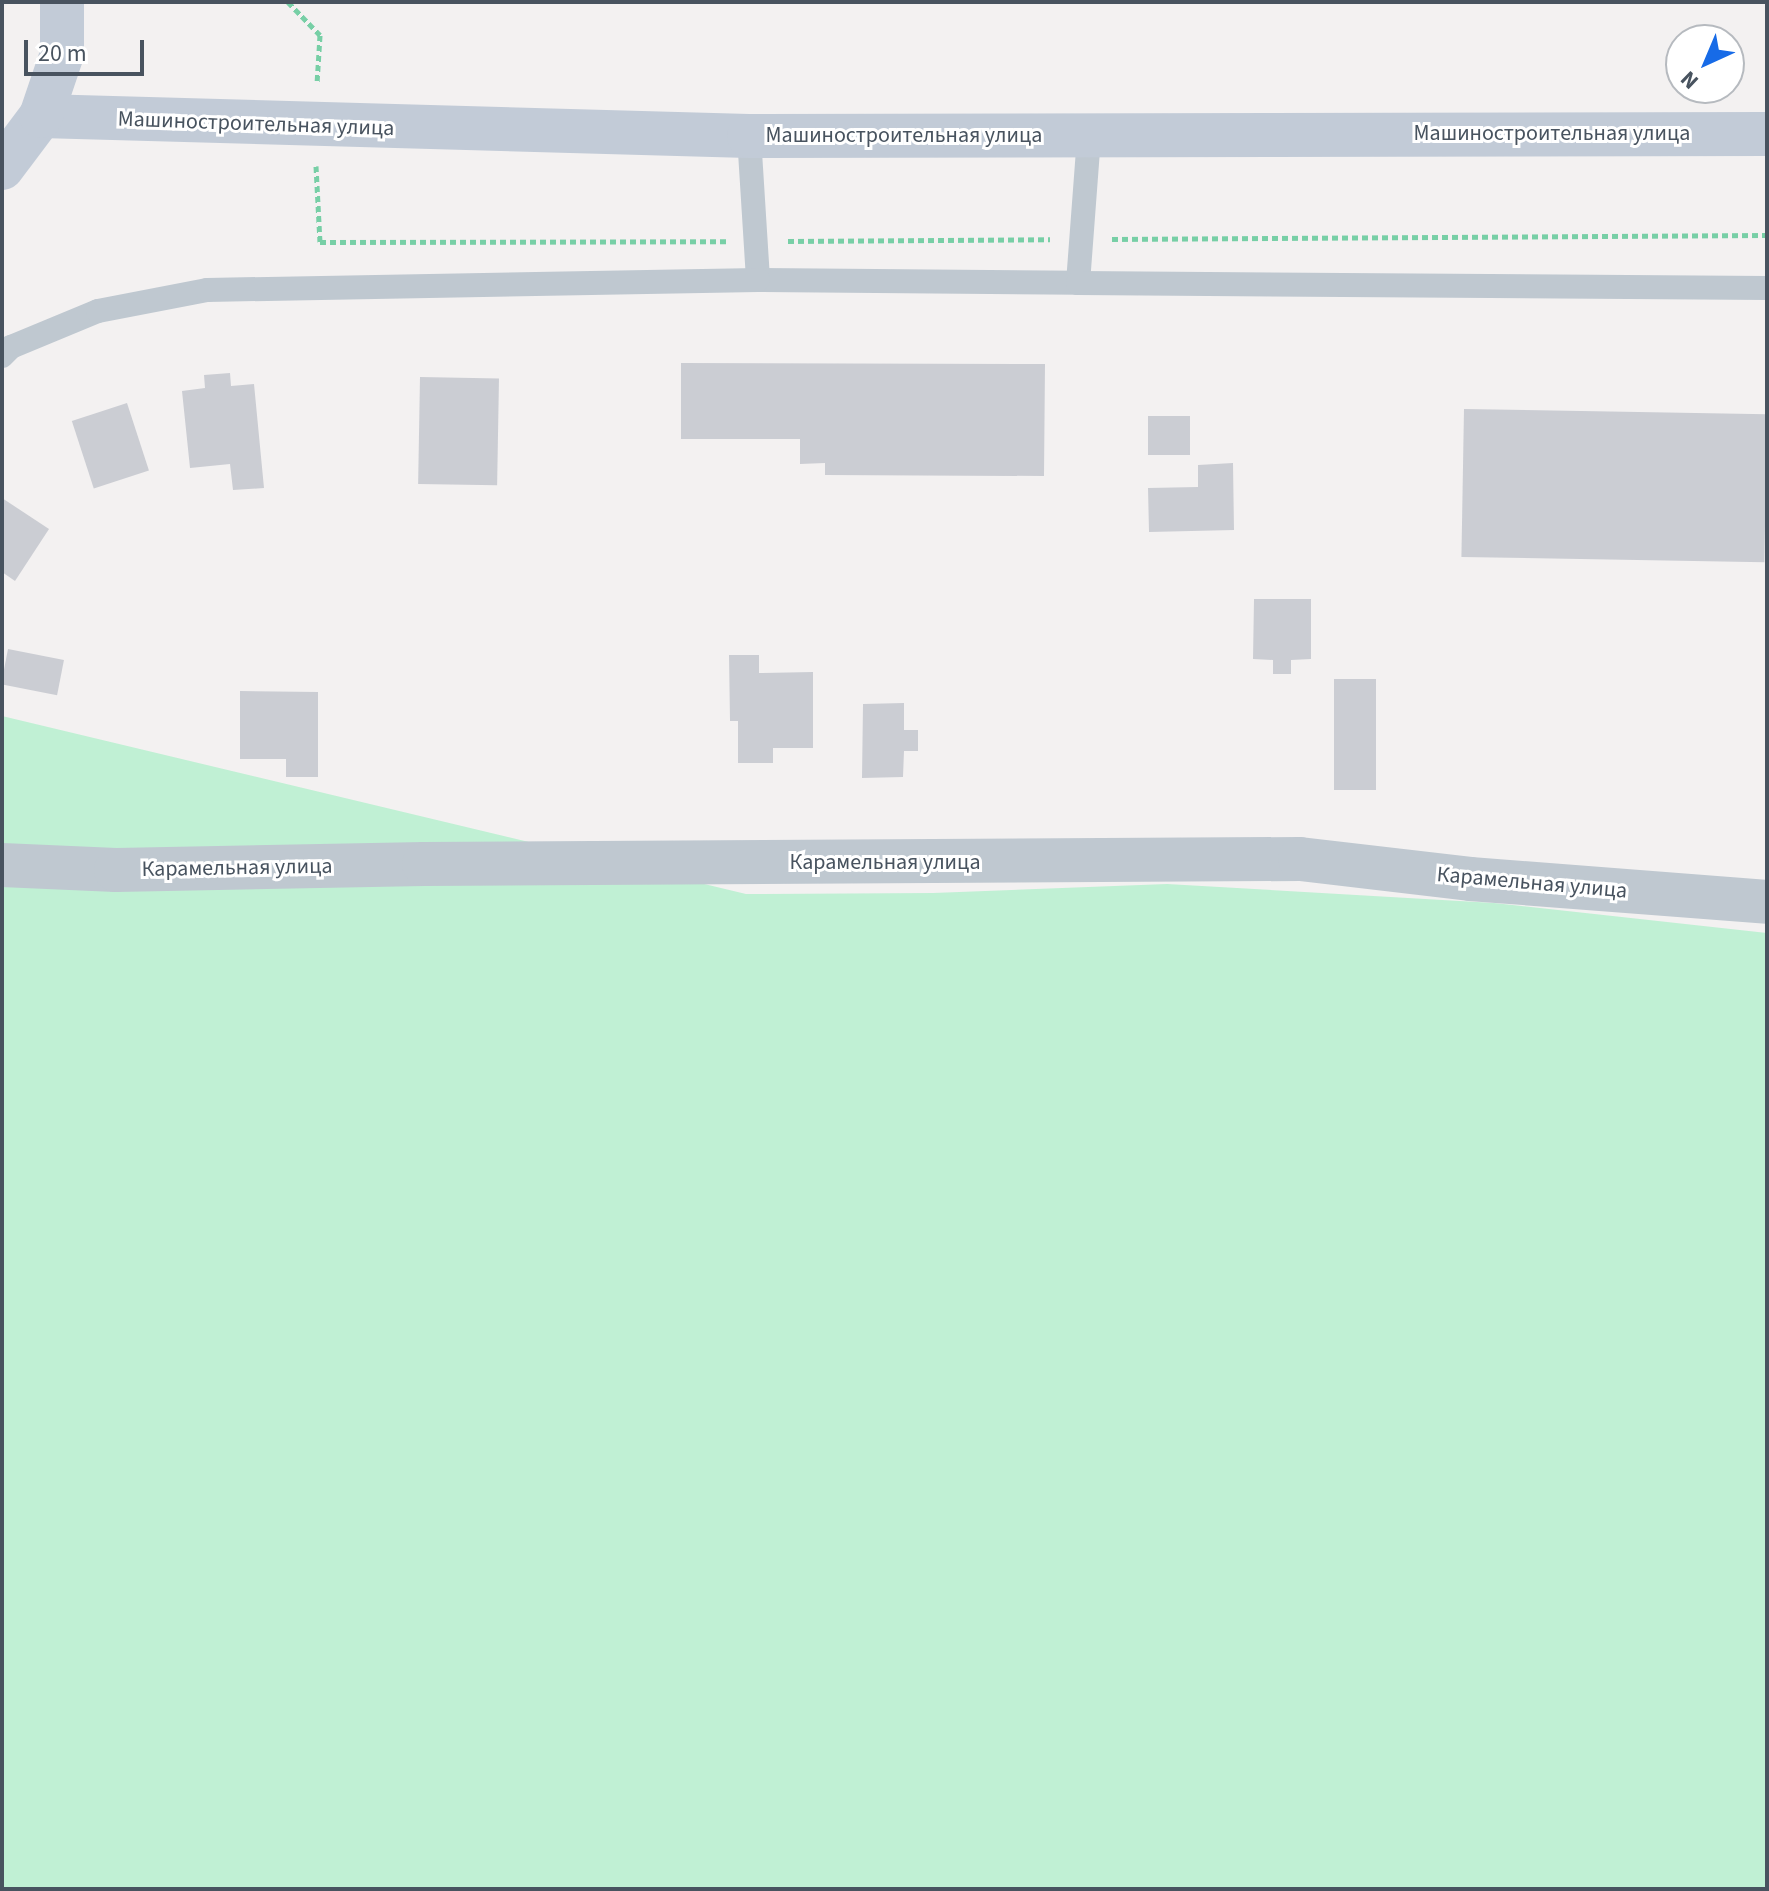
<!DOCTYPE html>
<html>
<head>
<meta charset="utf-8">
<style>
	body { margin:0 }
	#map { position:relative; width:1769px; height:1891px; overflow:hidden; background:#f3f1f1; font-family:"Source Sans 3",sans-serif }
	div>[style] { position:absolute }
	.green>* { inset:0; background:#c0f0d4 }
	.building>* { inset:0; background:#cbcdd3; transform-origin:0 0 }
	.path>* { height:5px; margin-top:-2.5px; transform-origin:0; background:repeating-linear-gradient(90deg,#77cfa6 0 6px,transparent 0 10px) }
	.lane>* { height:24px; margin:-12px; padding:0 12px; transform-origin:12px; border-radius:12px; background:#bfc8d0 }
	.street>* { height:44px; margin:-22px; padding:0 22px; transform-origin:22px; border-radius:22px; background:#bfc8d0 }
	.secondary>* { height:44px; margin:-22px; padding:0 22px; transform-origin:22px; border-radius:22px; background:#c2cbd7 }
	span { translate:-50% -50%; white-space:nowrap; text-align:center; line-height:1.15; -webkit-text-stroke:6px #fff; paint-order:stroke }
	.street-label { font-size:22px; color:#48535f }
	.frame { position:absolute; inset:0; border:4px solid #48535f; pointer-events:none }
	.north { position:absolute; left:1665px; top:24px; width:80px; height:80px; box-sizing:border-box; background:#fff; border:2px solid #b6babf; border-radius:50%; rotate:224deg; font-size:22px; font-weight:700; line-height:32px; text-align:center; color:#48535f }
	.north::after { content:''; display:block; margin:auto; width:28px; height:36px; background:#176be7; clip-path:polygon(50% 0,100% 100%,50% 72%,0 100%) }
	.scale { position:absolute; left:24px; top:40px; width:120px; height:36px; box-sizing:border-box; border:4px solid #48535f; border-top:0; padding-left:10px; font-size:24px; line-height:28px; white-space:nowrap; color:#48535f; -webkit-text-stroke:6px #fff; paint-order:stroke }
</style>
</head>
<body>
<div id="map">
	<div class="green">
		<i style="clip-path:polygon(2px 716px,746px 894px,933px 893px,1167px 884px,1494px 903px,1767px 933px,1767px 1889px,2px 1889px)"></i>
	</div>
	<div class="building">
		<i style="clip-path:polygon(681px 363px,1045px 364px,1044px 476px,825px 475px,825px 463px,800px 464px,800px 439px,681px 439px)"></i>
		<i style="clip-path:polygon(230px 373px,231px 386px,254px 384px,264px 488px,233px 490px,230px 464px,190px 468px,182px 391px,205px 388px,204px 375px)"></i>
		<i style="left:420px;top:377px;width:79px;height:107px;rotate:1deg"></i>
		<i style="left:127px;top:403px;width:71px;height:58px;rotate:72deg"></i>
		<i style="left:1464px;top:409px;width:303px;height:148px;rotate:1deg"></i>
		<i style="left:1148px;top:416px;width:42px;height:39px"></i>
		<i style="clip-path:polygon(1233px 463px,1234px 530px,1149px 532px,1148px 488px,1198px 487px,1198px 465px)"></i>
		<i style="clip-path:polygon(2px 498px,49px 529px,15px 581px,2px 572px)"></i>
		<i style="clip-path:polygon(1254px 599px,1311px 599px,1311px 659px,1291px 660px,1291px 674px,1273px 674px,1273px 660px,1253px 659px)"></i>
		<i style="left:8px;top:649px;width:57px;height:36px;rotate:11deg"></i>
		<i style="clip-path:polygon(729px 655px,759px 655px,759px 673px,813px 672px,813px 748px,773px 748px,773px 763px,738px 763px,738px 721px,730px 721px)"></i>
		<i style="left:1334px;top:679px;width:42px;height:111px"></i>
		<i style="clip-path:polygon(240px 691px,318px 692px,318px 777px,286px 777px,286px 759px,240px 759px)"></i>
		<i style="clip-path:polygon(904px 703px,904px 730px,918px 730px,918px 751px,904px 751px,903px 777px,862px 778px,863px 704px)"></i>
	</div>
	<div class="path">
		<i style="left:288px;top:2px;width:46px;rotate:45.9deg"></i>
		<i style="left:320px;top:35px;width:49px;rotate:93.5deg"></i>
		<i style="left:316px;top:166px;width:76px;rotate:87deg"></i>
		<i style="left:320px;top:242px;width:406px;rotate:-0.1deg"></i>
		<i style="left:1112px;top:239px;width:655px;rotate:-0.35deg"></i>
		<i style="left:788px;top:241px;width:262px;rotate:-0.4deg"></i>
	</div>
	<div class="lane">
		<i style="left:749px;top:136px;width:144px;rotate:86.4deg"></i>
		<i style="left:758px;top:280px;width:320px;rotate:0.5deg"></i>
		<i style="left:1078px;top:283px;width:148px;rotate:-85.7deg"></i>
		<i style="left:1078px;top:283px;width:689px;rotate:0.42deg"></i>
		<i style="left:2px;top:356px;width:13px;rotate:-45deg"></i>
		<i style="left:11px;top:347px;width:94px;rotate:-22.5deg"></i>
		<i style="left:98px;top:311px;width:111px;rotate:-10.9deg"></i>
		<i style="left:207px;top:290px;width:551px;rotate:-1.04deg"></i>
	</div>
	<div class="street">
		<i style="left:2px;top:865px;width:114px;rotate:2.5deg"></i>
		<i style="left:116px;top:870px;width:308px;rotate:-1.1deg"></i>
		<i style="left:424px;top:864px;width:876px;rotate:-0.33deg"></i>
		<i style="left:1300px;top:859px;width:171px;rotate:6.7deg"></i>
		<i style="left:1470px;top:879px;width:298px;rotate:4.4deg"></i>
	</div>
	<div class="secondary">
		<i style="left:41px;top:116px;width:708px;rotate:1.62deg"></i>
		<i style="left:749px;top:136px;width:1018px;rotate:-0.11deg"></i>
		<i style="left:2px;top:168px;width:65px;rotate:-53.1deg"></i>
		<i style="left:41px;top:116px;width:65px;rotate:-71.3deg"></i>
		<i style="left:62px;top:54px;width:52px;rotate:-90deg"></i>
	</div>
	<div class="street-label">
		<span style="left:256px;top:124px;rotate:2deg">Машиностроительная улица</span>
		<span style="left:1552px;top:134px">Машиностроительная улица</span>
		<span style="left:904px;top:136px">Машиностроительная улица</span>
		<span style="left:885px;top:863px">Карамельная улица</span>
		<span style="left:237px;top:868px;rotate:-1deg">Карамельная улица</span>
		<span style="left:1532px;top:883px;rotate:5deg">Карамельная улица</span>
	</div>
	<div class="frame"></div>
	<div class="north">N</div>
	<div class="scale">20 m</div>
</div>
</body>
</html>
